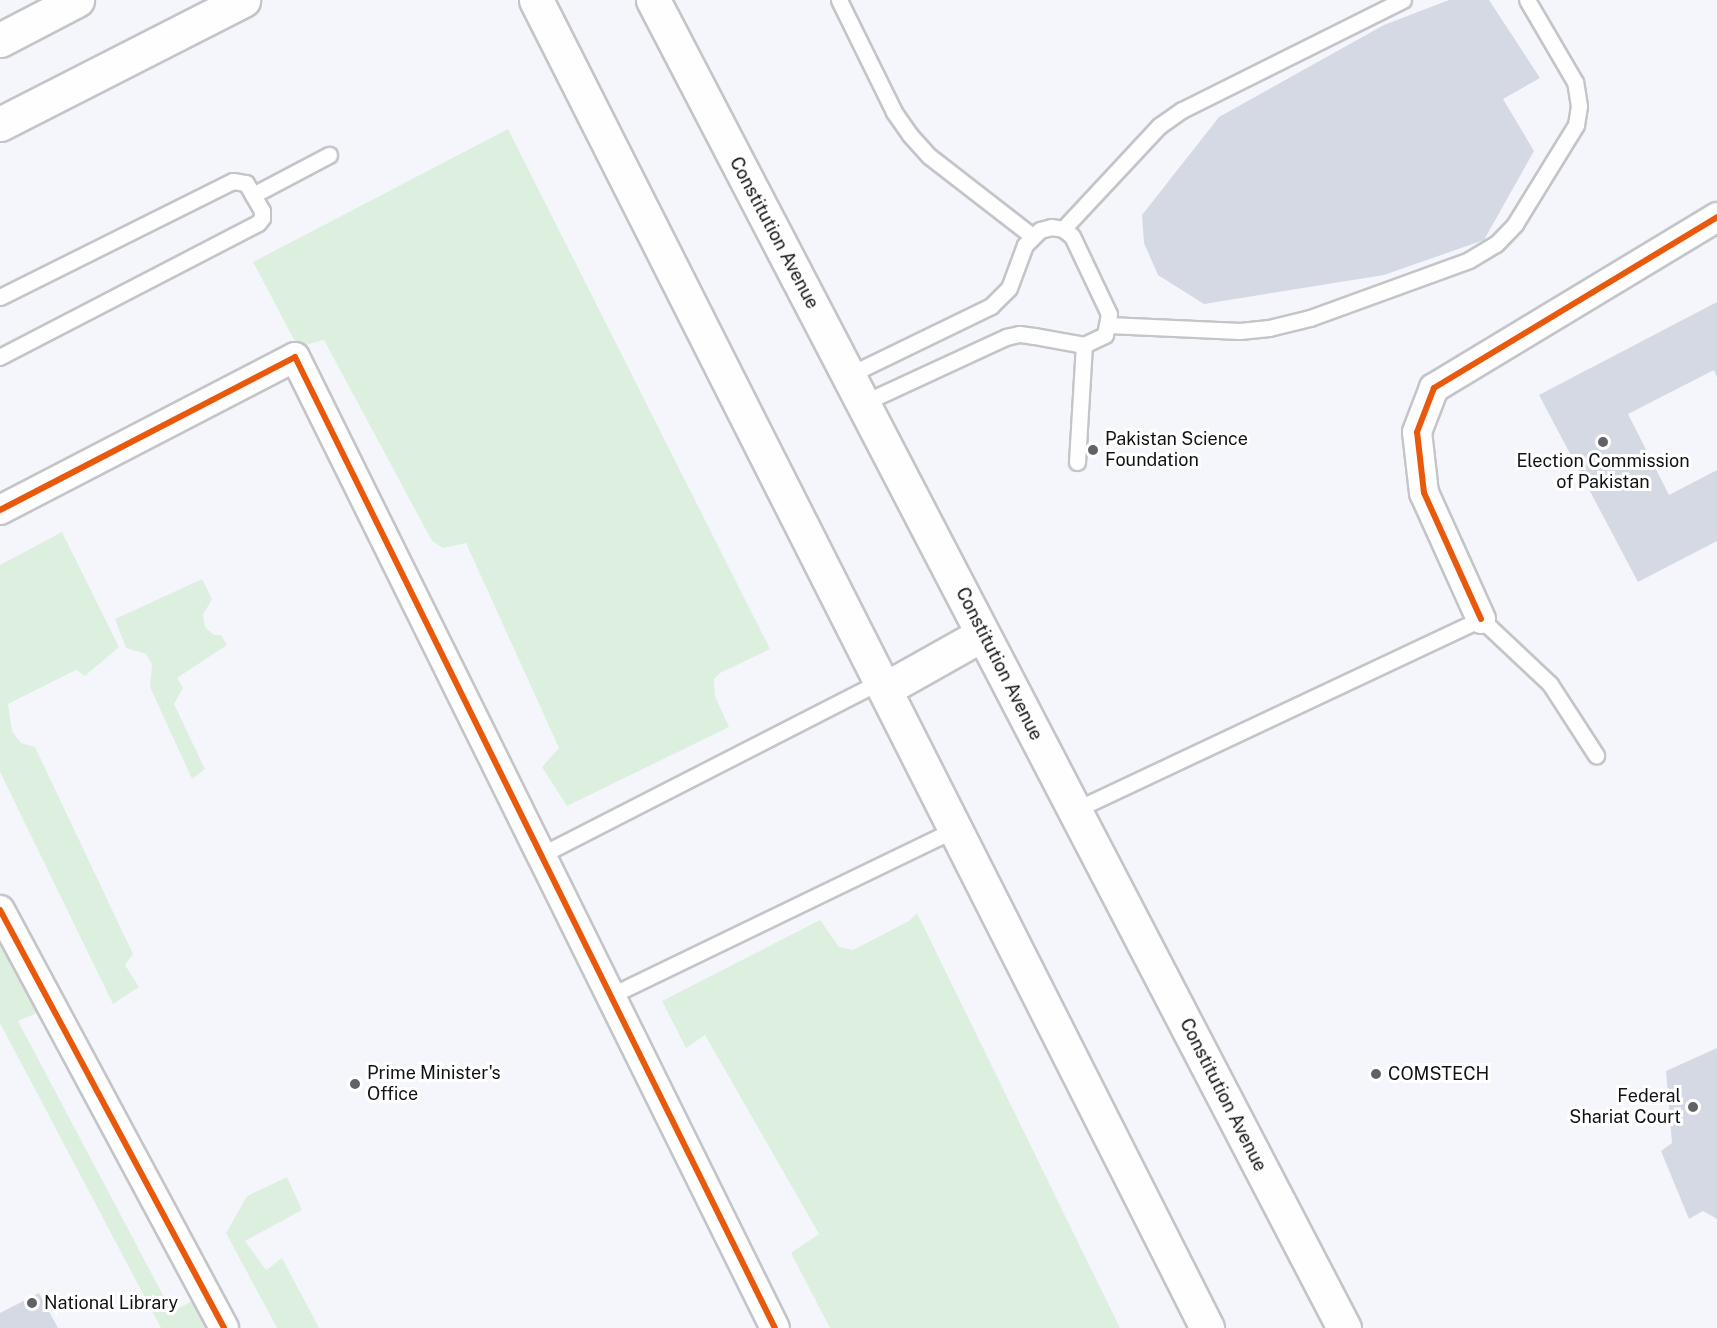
<!DOCTYPE html>
<html>
<head>
<meta charset="utf-8">
<style>
	body { margin:0 }
	#map { position:relative; width:1717px; height:1328px; overflow:hidden; background:#f5f6fb; font-family:"Public Sans",sans-serif }
	div>[style] { position:absolute }
	.green>* { inset:0; background:#ddf0e0 }
	.building>* { inset:0; background:#d5d9e4 }
	.roads { filter:drop-shadow(2px 0 #c4c5c8) drop-shadow(-2px 0 #c4c5c8) drop-shadow(0 2px #c4c5c8) drop-shadow(0 -2px #c4c5c8) }
	.service>* { height:15px; margin:-7.5px; padding:0 7.5px; transform-origin:7.5px; border-radius:7.5px; background:#fefefe }
	.minor>* { height:28px; margin:-14px; padding:0 14px; transform-origin:14px; border-radius:14px; background:#fefefe }
	.tertiary>* { height:33px; margin:-16.5px; padding:0 16.5px; transform-origin:16.5px; border-radius:16.5px; background:#fefefe }
	.primary>* { height:33px; margin:-16.5px; padding:0 16.5px; transform-origin:16.5px; border-radius:16.5px; background:#fefefe }
	.cycleway>* { height:6px; margin:-3px; padding:0 3px; transform-origin:3px; border-radius:3px; background:#e8590c }
	.dots>* { width:16px; height:16px; translate:-50% -50%; box-sizing:border-box; border:3px solid #fff; border-radius:50% }
	span { translate:-50% -50%; white-space:nowrap; text-align:center; line-height:1.15; -webkit-text-stroke:6px #fff; paint-order:stroke }
	.street-label { font-size:18px; color:#111215 }
	.poi-label { font-size:18px; color:#111215 }
	.left { translate:0 -50%; text-align:left }
	.right { translate:-100% -50%; text-align:right }
</style>
</head>
<body>
<div id="map">
	<div class="green">
		<i style="clip-path:polygon(508px 129px,770px 649px,720px 673px,714px 679px,715px 696px,729px 727px,567px 806px,542px 767px,559px 748px,466px 543px,443px 548px,432px 541px,324px 340px,298px 347px,253px 262px)"></i>
		<i style="clip-path:polygon(62px 532px,119px 647px,85px 676px,76px 670px,8px 704px,12px 731px,21px 743px,35px 747px,133px 954px,125px 965px,139px 987px,113px 1004px,0 772px,0 565px)"></i>
		<i style="clip-path:polygon(202px 579px,212px 599px,203px 615px,205px 627px,214px 635px,221px 635px,227px 645px,177px 678px,183px 688px,174px 704px,205px 769px,192px 779px,150px 687px,152px 664px,146px 654px,126px 648px,115px 619px)"></i>
		<i style="clip-path:polygon(917px 913px,1120px 1328px,830px 1328px,791px 1253px,819px 1234px,705px 1035px,686px 1048px,662px 1001px,820px 920px,839px 947px,853px 950px,909px 921px)"></i>
		<i style="clip-path:polygon(14px 936px,51px 1007px,18px 1021px,172px 1312px,201px 1296px,218px 1328px,161px 1328px,0 1023px,0 945px)"></i>
		<i style="clip-path:polygon(287px 1177px,302px 1210px,245px 1241px,266px 1270px,282px 1258px,319px 1328px,277px 1328px,226px 1233px,247px 1196px)"></i>
	</div>
	<div class="building">
		<i style="clip-path:polygon(1449px 0,1489px 0,1540px 78px,1503px 99px,1534px 151px,1484px 240px,1384px 275px,1204px 304px,1158px 275px,1144px 243px,1142px 215px,1219px 117px,1384px 25px)"></i>
		<i style="clip-path:polygon(1717px 302px,1717px 377px,1714px 370px,1628px 414px,1669px 495px,1717px 470px,1717px 541px,1638px 582px,1539px 395px)"></i>
		<i style="clip-path:polygon(1717px 1048px,1717px 1219px,1703px 1211px,1689px 1219px,1661px 1151px,1672px 1143px,1666px 1071px)"></i>
		<i style="clip-path:polygon(39px 1293px,58px 1328px,0 1328px,0 1313px)"></i>
	</div>
	<div class="roads">
		<div class="service">
			<i style="left:839px;top:0;width:125px;rotate:63.8deg"></i>
			<i style="left:894px;top:112px;width:28px;rotate:55deg"></i>
			<i style="left:910px;top:135px;width:28px;rotate:48deg"></i>
			<i style="left:929px;top:156px;width:130px;rotate:37.8deg"></i>
			<i style="left:253px;top:195px;width:86px;rotate:-27.8deg"></i>
			<i style="left:1063px;top:229px;width:141px;rotate:-47deg"></i>
			<i style="left:1159px;top:126px;width:28px;rotate:-35deg"></i>
			<i style="left:1182px;top:110px;width:247px;rotate:-26.5deg"></i>
			<i style="left:0;top:297px;width:260px;rotate:-26.5deg"></i>
			<i style="left:233px;top:181px;width:13px;rotate:9deg"></i>
			<i style="left:246px;top:183px;width:32px;rotate:60deg"></i>
			<i style="left:262px;top:211px;width:7px;rotate:90deg"></i>
			<i style="left:262px;top:218px;width:6px;rotate:129deg"></i>
			<i style="left:258px;top:223px;width:291px;rotate:152.6deg"></i>
			<i style="left:1108px;top:325px;width:132px;rotate:2.6deg"></i>
			<i style="left:1240px;top:331px;width:29px;rotate:-6deg"></i>
			<i style="left:1269px;top:328px;width:42px;rotate:-13.7deg"></i>
			<i style="left:1310px;top:318px;width:169px;rotate:-20deg"></i>
			<i style="left:1469px;top:260px;width:31px;rotate:-31deg"></i>
			<i style="left:1496px;top:244px;width:28px;rotate:-46deg"></i>
			<i style="left:1515px;top:224px;width:116px;rotate:-58.4deg"></i>
			<i style="left:1576px;top:125px;width:19px;rotate:-81deg"></i>
			<i style="left:1579px;top:106px;width:24px;rotate:-99deg"></i>
			<i style="left:1575px;top:82px;width:95px;rotate:-120.3deg"></i>
			<i style="left:849px;top:375px;width:158px;rotate:-25.9deg"></i>
			<i style="left:991px;top:306px;width:25px;rotate:-45deg"></i>
			<i style="left:1009px;top:288px;width:46px;rotate:-69.6deg"></i>
			<i style="left:1025px;top:245px;width:21px;rotate:-45deg"></i>
			<i style="left:1040px;top:230px;width:11px;rotate:-15deg"></i>
			<i style="left:1051px;top:227px;width:12px;rotate:9deg"></i>
			<i style="left:1063px;top:229px;width:11px;rotate:38deg"></i>
			<i style="left:1072px;top:236px;width:86px;rotate:64.6deg"></i>
			<i style="left:1109px;top:314px;width:21px;rotate:101deg"></i>
			<i style="left:1105px;top:335px;width:23px;rotate:155deg"></i>
			<i style="left:1084px;top:345px;width:51px;rotate:-169.8deg"></i>
			<i style="left:1034px;top:336px;width:15px;rotate:-172deg"></i>
			<i style="left:1019px;top:334px;width:13px;rotate:167deg"></i>
			<i style="left:1006px;top:337px;width:157px;rotate:155.2deg"></i>
			<i style="left:1077px;top:462px;width:117px;rotate:-86.6deg"></i>
			<i style="left:1075px;top:810px;width:449px;rotate:-25.2deg"></i>
			<i style="left:1481px;top:619px;width:95px;rotate:43.3deg"></i>
			<i style="left:1550px;top:684px;width:85px;rotate:57.1deg"></i>
			<i style="left:543px;top:854px;width:380px;rotate:-27.1deg"></i>
			<i style="left:612px;top:995px;width:382px;rotate:-25.8deg"></i>
		</div>
		<div class="minor">
			<i style="left:0;top:510px;width:332px;rotate:-27.4deg"></i>
			<i style="left:295px;top:357px;width:1083px;rotate:63.7deg"></i>
			<i style="left:1481px;top:619px;width:138px;rotate:-114.3deg"></i>
			<i style="left:1424px;top:493px;width:61px;rotate:-96.5deg"></i>
			<i style="left:1417px;top:432px;width:47px;rotate:-68.9deg"></i>
			<i style="left:1434px;top:388px;width:331px;rotate:-31.1deg"></i>
			<i style="left:0;top:910px;width:474px;rotate:61.8deg"></i>
		</div>
		<div class="tertiary">
			<i style="left:0;top:40px;width:87px;rotate:-27.5deg"></i>
			<i style="left:0;top:124px;width:273px;rotate:-27deg"></i>
		</div>
		<div class="primary">
			<i style="left:536px;top:0;width:1488px;rotate:63.19deg"></i>
			<i style="left:653px;top:0;width:1497px;rotate:62.51deg"></i>
			<i style="left:885px;top:689px;width:112px;rotate:-29.3deg"></i>
		</div>
	</div>
	<div class="cycleway">
		<i style="left:0;top:510px;width:332px;rotate:-27.4deg"></i>
		<i style="left:295px;top:357px;width:1083px;rotate:63.7deg"></i>
		<i style="left:1481px;top:619px;width:138px;rotate:-114.3deg"></i>
		<i style="left:1424px;top:493px;width:61px;rotate:-96.5deg"></i>
		<i style="left:1417px;top:432px;width:47px;rotate:-68.9deg"></i>
		<i style="left:1434px;top:388px;width:331px;rotate:-31.1deg"></i>
		<i style="left:0;top:910px;width:474px;rotate:61.8deg"></i>
	</div>
	<div class="dots">
		<i style="left:1603px;top:442px;background:#616266"></i>
		<i style="left:1093px;top:450px;background:#616266"></i>
		<i style="left:1376px;top:1074px;background:#616266"></i>
		<i style="left:355px;top:1084px;background:#616266"></i>
		<i style="left:1693px;top:1107px;background:#616266"></i>
		<i style="left:32px;top:1303px;background:#616266"></i>
	</div>
	<div class="street-label">
		<span style="left:774px;top:233px;rotate:62deg">Constitution Avenue</span>
		<span style="left:999px;top:664px;rotate:63deg">Constitution Avenue</span>
		<span style="left:1223px;top:1095px;rotate:63deg">Constitution Avenue</span>
	</div>
	<div class="poi-label">
		<span class="left" style="left:1105px;top:450px">Pakistan Science<br>Foundation</span>
		<span style="left:1603px;top:472px">Election Commission<br>of Pakistan</span>
		<span class="left" style="left:367px;top:1084px">Prime Minister's<br>Office</span>
		<span class="left" style="left:1388px;top:1074px">COMSTECH</span>
		<span class="right" style="left:1681px;top:1107px">Federal<br>Shariat Court</span>
		<span class="left" style="left:44px;top:1303px">National Library</span>
	</div>
</div>
</body>
</html>
